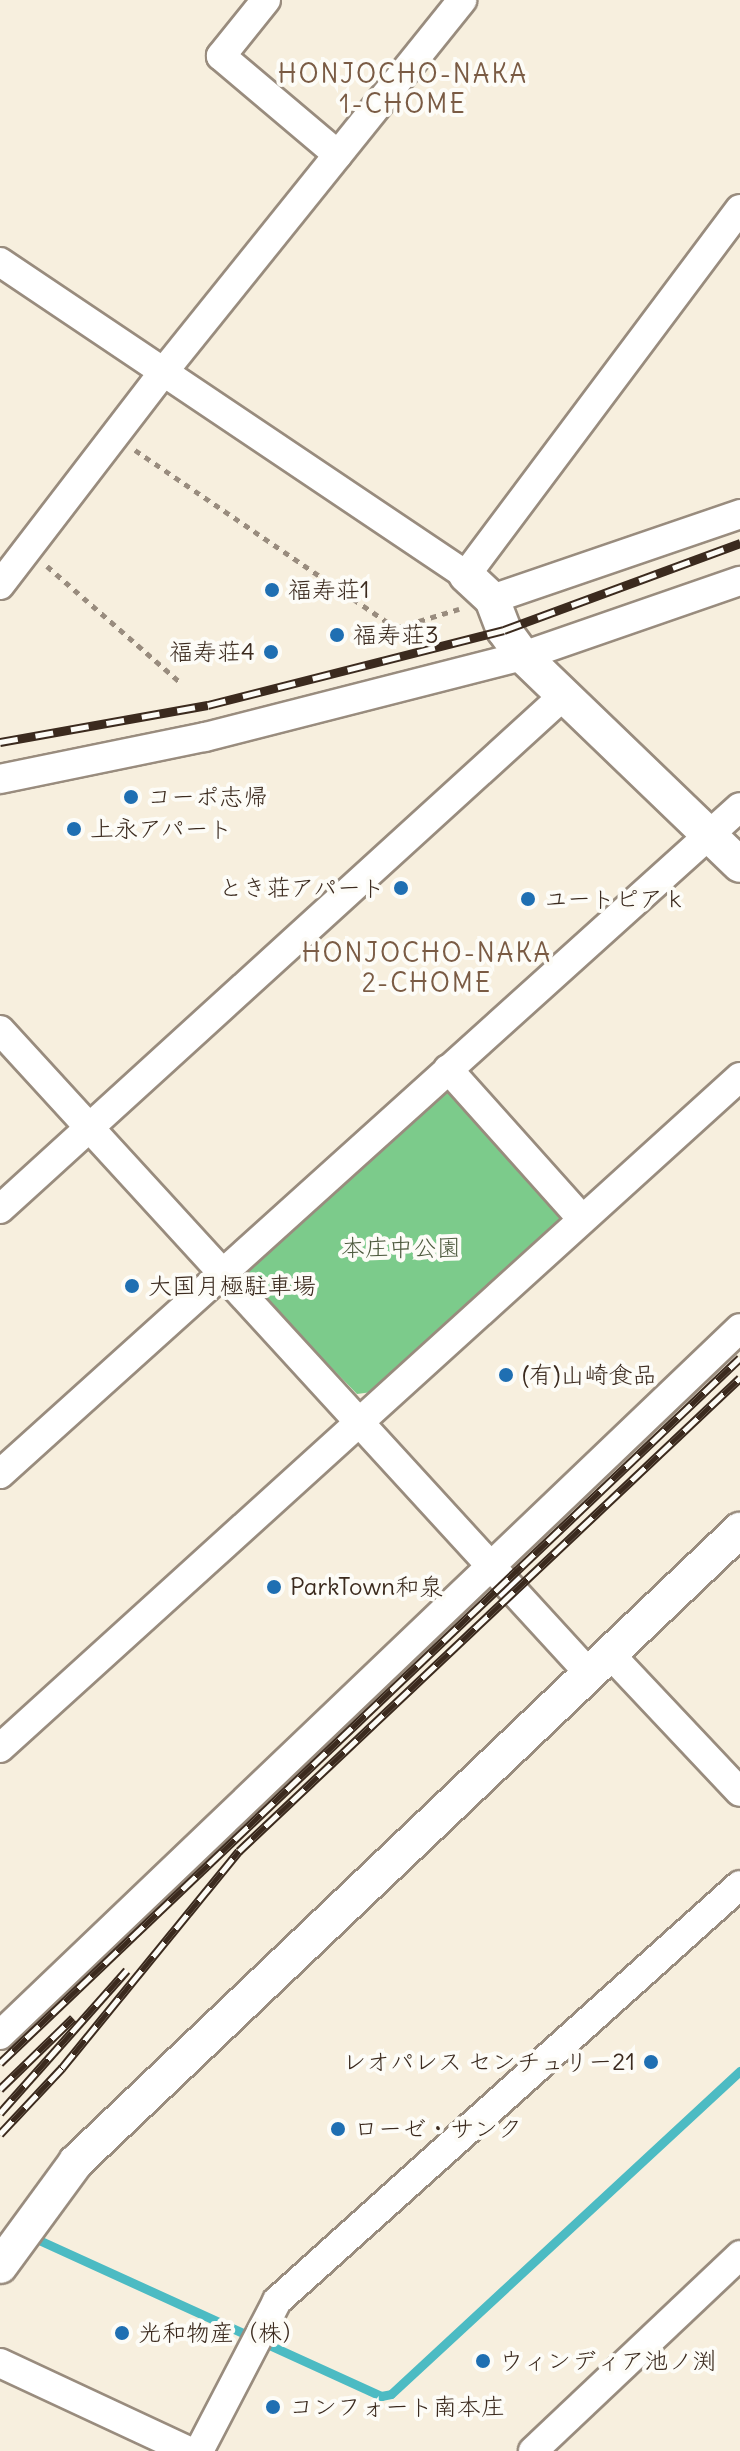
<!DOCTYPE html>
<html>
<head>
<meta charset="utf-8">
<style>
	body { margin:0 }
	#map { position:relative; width:740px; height:2451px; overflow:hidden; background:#f7efde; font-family:Delius,"Klee One",sans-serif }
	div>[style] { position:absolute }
	.green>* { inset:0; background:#7ccb8b }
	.stream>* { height:9px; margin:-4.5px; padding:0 4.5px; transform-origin:4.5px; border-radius:4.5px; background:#4cbbc3 }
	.path>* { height:5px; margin-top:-2.5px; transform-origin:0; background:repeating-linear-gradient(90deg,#998c7e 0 6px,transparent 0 12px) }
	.roads { filter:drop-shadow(2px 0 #998c7e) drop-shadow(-2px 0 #998c7e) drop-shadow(0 2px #998c7e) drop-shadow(0 -2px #998c7e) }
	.minor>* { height:28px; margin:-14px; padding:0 14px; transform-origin:14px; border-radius:14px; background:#fff }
	.tertiary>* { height:34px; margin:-17px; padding:0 17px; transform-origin:17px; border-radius:17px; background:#fff }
	.rail>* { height:9px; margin-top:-4.5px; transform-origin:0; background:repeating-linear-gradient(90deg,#fdfcf7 0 18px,#3b2a1e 0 36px); box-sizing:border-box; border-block:2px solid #3b2a1e }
	.dots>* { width:22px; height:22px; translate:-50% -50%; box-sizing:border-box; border:4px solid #fdfcf7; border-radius:50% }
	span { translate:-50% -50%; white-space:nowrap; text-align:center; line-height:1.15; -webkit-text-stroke:8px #fdfcf7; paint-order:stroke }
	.poi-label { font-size:24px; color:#3b2a1e }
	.left { translate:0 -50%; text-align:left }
	.right { translate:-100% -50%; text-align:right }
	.park-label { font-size:24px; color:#4e5a3f }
	.neighbourhood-label { font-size:26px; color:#7a5b44; letter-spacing:2px }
</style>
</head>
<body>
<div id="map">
	<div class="green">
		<i style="clip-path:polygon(449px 1087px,556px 1203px,560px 1223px,372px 1392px,357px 1394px,249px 1283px,246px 1268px)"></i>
	</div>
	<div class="stream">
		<i style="left:41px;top:2241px;width:374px;rotate:24.5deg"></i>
		<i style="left:381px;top:2396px;width:10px;rotate:-11deg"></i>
		<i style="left:391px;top:2394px;width:476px;rotate:-42.8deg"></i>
	</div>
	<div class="path">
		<i style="left:135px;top:450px;width:316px;rotate:34.3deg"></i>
		<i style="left:396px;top:628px;width:66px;rotate:-16.8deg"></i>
		<i style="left:47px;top:566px;width:178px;rotate:41.1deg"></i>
	</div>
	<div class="roads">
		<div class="minor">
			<i style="left:266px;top:0;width:72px;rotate:128.8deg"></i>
			<i style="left:221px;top:56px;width:153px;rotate:40.2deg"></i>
			<i style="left:0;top:262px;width:561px;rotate:33.89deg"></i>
			<i style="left:466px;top:575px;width:457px;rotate:-53.2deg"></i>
			<i style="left:0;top:585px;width:270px;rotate:-52.5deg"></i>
			<i style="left:164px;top:371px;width:476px;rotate:-51.2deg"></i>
			<i style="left:492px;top:599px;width:262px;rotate:-18.9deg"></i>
			<i style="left:0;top:779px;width:209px;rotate:-11.6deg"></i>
			<i style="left:205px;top:737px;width:328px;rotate:-14.3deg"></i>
			<i style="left:523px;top:656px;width:230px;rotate:-19.1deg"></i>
			<i style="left:0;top:1030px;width:869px;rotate:47.52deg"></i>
			<i style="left:448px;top:1069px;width:200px;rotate:48.2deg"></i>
			<i style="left:0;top:1209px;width:760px;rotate:-42.33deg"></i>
			<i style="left:0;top:1474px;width:996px;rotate:-42.03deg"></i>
			<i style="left:608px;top:1652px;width:192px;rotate:46.7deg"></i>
			<i style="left:0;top:1748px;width:999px;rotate:-42.2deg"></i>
			<i style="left:0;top:2035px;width:1023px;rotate:-43.69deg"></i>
			<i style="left:0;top:2363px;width:208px;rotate:25deg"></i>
			<i style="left:199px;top:2451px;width:169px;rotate:-62.5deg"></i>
			<i style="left:277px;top:2301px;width:622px;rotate:-41.94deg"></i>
			<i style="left:533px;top:2451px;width:285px;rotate:-43.4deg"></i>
		</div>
		<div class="tertiary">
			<i style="left:466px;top:575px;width:35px;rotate:43deg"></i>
			<i style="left:492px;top:599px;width:33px;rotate:69deg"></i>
			<i style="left:504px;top:630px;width:32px;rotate:54deg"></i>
			<i style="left:523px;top:656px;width:301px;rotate:43.9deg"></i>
			<i style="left:0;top:2266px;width:129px;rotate:-53.8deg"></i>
			<i style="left:76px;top:2162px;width:917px;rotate:-43.59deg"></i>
		</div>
	</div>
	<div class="rail">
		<i style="left:0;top:742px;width:211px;rotate:-10.1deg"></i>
		<i style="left:208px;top:705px;width:305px;rotate:-14.2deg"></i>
		<i style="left:504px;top:630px;width:252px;rotate:-20.2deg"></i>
		<i style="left:0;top:2063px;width:1022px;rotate:-43.61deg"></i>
		<i style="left:0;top:2089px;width:102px;rotate:-44.2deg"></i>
		<i style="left:0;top:2113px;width:191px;rotate:-48.4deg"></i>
		<i style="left:0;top:2134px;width:91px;rotate:-46.8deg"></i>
		<i style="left:62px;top:2068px;width:280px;rotate:-50.8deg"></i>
		<i style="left:239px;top:1851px;width:689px;rotate:-43.35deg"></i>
	</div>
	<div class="dots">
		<i style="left:272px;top:590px;background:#1f6fb2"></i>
		<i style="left:337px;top:635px;background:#1f6fb2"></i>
		<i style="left:271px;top:652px;background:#1f6fb2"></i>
		<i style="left:131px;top:797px;background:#1f6fb2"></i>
		<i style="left:74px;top:829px;background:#1f6fb2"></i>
		<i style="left:401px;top:888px;background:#1f6fb2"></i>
		<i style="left:528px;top:899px;background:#1f6fb2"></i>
		<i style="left:132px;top:1286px;background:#1f6fb2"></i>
		<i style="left:506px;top:1375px;background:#1f6fb2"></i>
		<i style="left:274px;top:1587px;background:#1f6fb2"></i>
		<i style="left:651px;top:2062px;background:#1f6fb2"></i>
		<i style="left:338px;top:2129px;background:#1f6fb2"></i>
		<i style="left:122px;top:2333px;background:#1f6fb2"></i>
		<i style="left:483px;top:2361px;background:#1f6fb2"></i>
		<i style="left:273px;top:2407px;background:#1f6fb2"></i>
	</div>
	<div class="poi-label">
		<span class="left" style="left:288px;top:590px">福寿荘1</span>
		<span class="left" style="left:353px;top:635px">福寿荘3</span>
		<span class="right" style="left:255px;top:652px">福寿荘4</span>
		<span class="left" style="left:147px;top:797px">コーポ志帰</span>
		<span class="left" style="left:90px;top:829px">上永アパート</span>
		<span class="right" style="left:385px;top:888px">とき荘アパート</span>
		<span class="left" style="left:544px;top:899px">ユートピアｋ</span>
		<span class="left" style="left:148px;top:1286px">大国月極駐車場</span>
		<span class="left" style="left:522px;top:1375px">(有)山崎食品</span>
		<span class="left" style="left:290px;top:1587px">ParkTown和泉</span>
		<span class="right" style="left:635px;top:2062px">レオパレス センチュリー21</span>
		<span class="left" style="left:354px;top:2129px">ローゼ・サンク</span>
		<span class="left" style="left:138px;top:2333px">光和物産（株）</span>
		<span class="left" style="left:499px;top:2361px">ウィンディア池ノ渕</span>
		<span class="left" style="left:289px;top:2407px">コンフォート南本庄</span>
	</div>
	<div class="park-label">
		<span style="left:401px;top:1248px">本庄中公園</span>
	</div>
	<div class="neighbourhood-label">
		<span style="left:403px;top:89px">HONJOCHO-NAKA<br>1-CHOME</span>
		<span style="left:427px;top:968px">HONJOCHO-NAKA<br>2-CHOME</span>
	</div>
</div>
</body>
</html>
